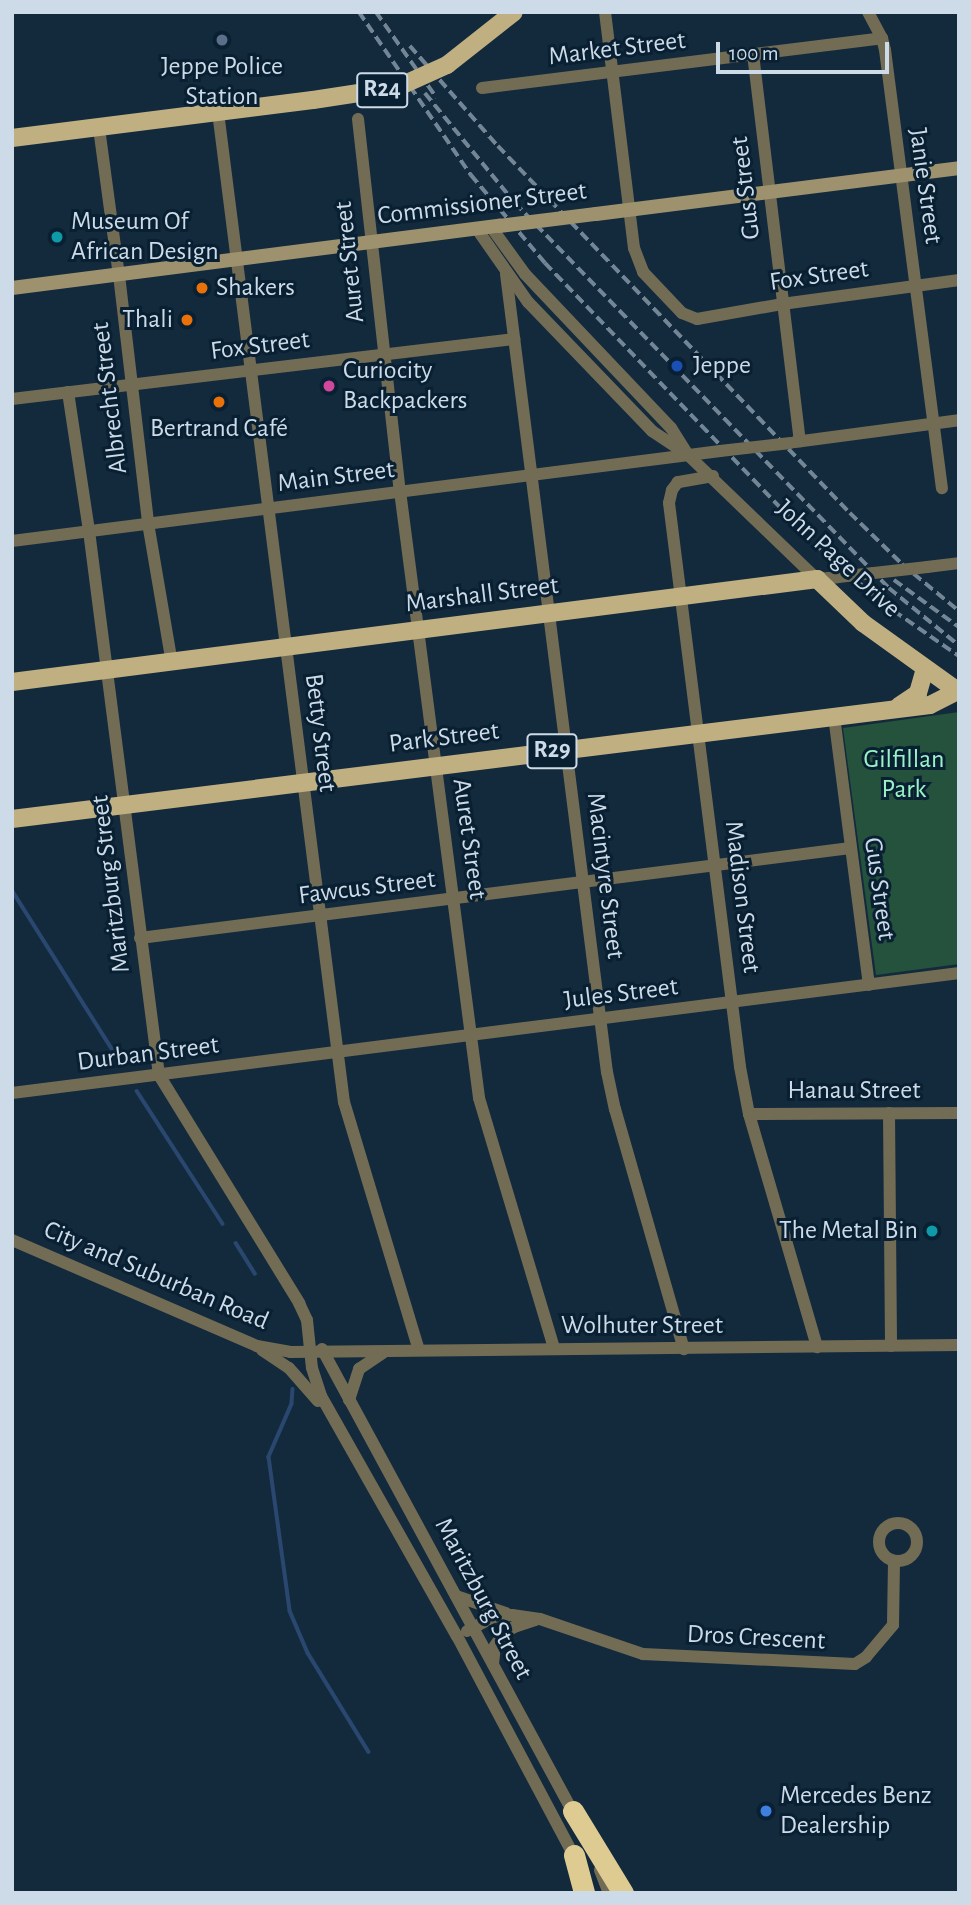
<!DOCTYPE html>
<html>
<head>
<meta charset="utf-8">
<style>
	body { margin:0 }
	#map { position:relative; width:971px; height:1905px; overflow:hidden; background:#132a3d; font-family:"Alegreya Sans",sans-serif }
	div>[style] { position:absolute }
	.green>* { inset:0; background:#24523c }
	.stream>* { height:3.5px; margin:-1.75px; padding:0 1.75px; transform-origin:1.75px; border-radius:1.75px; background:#2a476f }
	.minor>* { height:12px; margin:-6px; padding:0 6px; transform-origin:6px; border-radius:6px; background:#736c55 }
	.minor>.ring { margin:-6px; padding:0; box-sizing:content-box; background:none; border:12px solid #736c55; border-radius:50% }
	.secondary>* { height:14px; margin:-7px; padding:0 7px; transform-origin:7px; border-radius:7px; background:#9e926e }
	.primary>* { height:18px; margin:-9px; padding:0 9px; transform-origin:9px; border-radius:9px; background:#c0b081 }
	.motorway>* { height:21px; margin:-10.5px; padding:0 10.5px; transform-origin:10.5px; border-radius:10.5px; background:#decb91 }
	.rail>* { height:3.5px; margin-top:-1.75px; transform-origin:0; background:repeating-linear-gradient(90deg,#738696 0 10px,transparent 0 15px) }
	.minor-bridge>* { height:12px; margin:-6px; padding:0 6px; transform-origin:6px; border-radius:6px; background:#736c55 }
	.secondary-bridge>* { height:14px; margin:-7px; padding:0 7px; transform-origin:7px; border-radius:7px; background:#9e926e }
	.primary-bridge>* { height:18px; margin:-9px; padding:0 9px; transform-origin:9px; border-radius:9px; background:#c0b081 }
	.dots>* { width:19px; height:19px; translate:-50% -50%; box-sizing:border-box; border:4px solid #092033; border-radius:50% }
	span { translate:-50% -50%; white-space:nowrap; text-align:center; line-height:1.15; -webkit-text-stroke:6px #092033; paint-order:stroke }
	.shield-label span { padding:2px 5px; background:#092033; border:2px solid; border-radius:5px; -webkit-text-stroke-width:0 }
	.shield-label { font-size:24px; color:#cddbe8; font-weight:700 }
	.street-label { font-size:26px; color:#cddbe8 }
	.poi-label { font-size:26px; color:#cddbe8 }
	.left { translate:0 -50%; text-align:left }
	.right { translate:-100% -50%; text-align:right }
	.park-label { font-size:26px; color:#9af3c5 }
	.frame { position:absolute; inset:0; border:14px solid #cddbe8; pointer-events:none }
	.scale { position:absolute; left:716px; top:42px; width:173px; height:32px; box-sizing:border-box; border:4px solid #cddbe8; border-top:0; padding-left:9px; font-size:21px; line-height:24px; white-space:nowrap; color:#cddbe8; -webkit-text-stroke:5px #092033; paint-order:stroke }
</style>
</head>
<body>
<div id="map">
	<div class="green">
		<i style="clip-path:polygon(959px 712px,959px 964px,876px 975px,843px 728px)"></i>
	</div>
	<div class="stream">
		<i style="left:12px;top:890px;width:204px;rotate:57.8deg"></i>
		<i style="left:137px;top:1091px;width:158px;rotate:57.1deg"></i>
		<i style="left:236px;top:1243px;width:36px;rotate:58deg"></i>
		<i style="left:293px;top:1389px;width:15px;rotate:94deg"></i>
		<i style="left:292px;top:1404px;width:58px;rotate:113.5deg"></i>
		<i style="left:269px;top:1457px;width:155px;rotate:82.2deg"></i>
		<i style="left:290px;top:1611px;width:46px;rotate:66.8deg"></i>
		<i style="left:308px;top:1653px;width:116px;rotate:58.4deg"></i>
	</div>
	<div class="minor">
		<i style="left:605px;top:12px;width:238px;rotate:83deg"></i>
		<i style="left:634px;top:248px;width:26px;rotate:69deg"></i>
		<i style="left:643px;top:272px;width:57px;rotate:46.4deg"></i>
		<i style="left:682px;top:313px;width:16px;rotate:22deg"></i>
		<i style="left:697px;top:319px;width:86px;rotate:-10deg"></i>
		<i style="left:782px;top:304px;width:179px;rotate:-7.7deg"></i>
		<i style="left:868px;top:12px;width:30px;rotate:62deg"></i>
		<i style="left:882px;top:38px;width:12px;rotate:76deg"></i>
		<i style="left:885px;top:50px;width:442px;rotate:82.6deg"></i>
		<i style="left:753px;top:54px;width:390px;rotate:83.1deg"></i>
		<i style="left:482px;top:88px;width:403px;rotate:-7.1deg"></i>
		<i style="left:218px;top:112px;width:998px;rotate:82.75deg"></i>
		<i style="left:344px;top:1102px;width:259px;rotate:73.2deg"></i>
		<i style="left:358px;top:119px;width:374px;rotate:83.6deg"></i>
		<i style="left:400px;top:491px;width:612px;rotate:82.58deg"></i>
		<i style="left:479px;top:1098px;width:261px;rotate:73.3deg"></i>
		<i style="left:99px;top:128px;width:148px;rotate:82.3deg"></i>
		<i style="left:119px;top:275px;width:250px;rotate:83.3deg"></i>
		<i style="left:148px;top:523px;width:142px;rotate:80.3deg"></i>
		<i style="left:477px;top:229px;width:89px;rotate:55.1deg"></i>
		<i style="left:528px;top:302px;width:179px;rotate:46.1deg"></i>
		<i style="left:652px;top:431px;width:43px;rotate:33.7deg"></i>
		<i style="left:688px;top:455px;width:32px;rotate:-122deg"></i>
		<i style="left:671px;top:428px;width:212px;rotate:-133.5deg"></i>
		<i style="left:525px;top:274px;width:58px;rotate:-125.9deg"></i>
		<i style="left:506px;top:274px;width:804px;rotate:82.79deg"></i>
		<i style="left:607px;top:1072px;width:38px;rotate:78deg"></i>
		<i style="left:615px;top:1109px;width:250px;rotate:74deg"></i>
		<i style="left:68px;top:392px;width:141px;rotate:81.4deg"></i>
		<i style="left:89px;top:531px;width:548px;rotate:82.67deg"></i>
		<i style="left:159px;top:1075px;width:268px;rotate:58.4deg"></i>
		<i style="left:299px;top:1303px;width:19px;rotate:65deg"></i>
		<i style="left:307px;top:1320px;width:48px;rotate:84.1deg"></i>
		<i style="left:312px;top:1368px;width:29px;rotate:72deg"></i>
		<i style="left:321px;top:1396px;width:276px;rotate:60.5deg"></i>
		<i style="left:457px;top:1636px;width:254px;rotate:62deg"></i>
		<i style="left:12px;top:399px;width:506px;rotate:-6.82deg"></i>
		<i style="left:795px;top:442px;width:165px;rotate:-7.6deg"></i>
		<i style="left:688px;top:455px;width:179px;rotate:43.9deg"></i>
		<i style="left:817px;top:579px;width:21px;rotate:-5deg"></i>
		<i style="left:713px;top:476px;width:36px;rotate:170deg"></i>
		<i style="left:678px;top:482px;width:10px;rotate:127deg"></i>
		<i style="left:672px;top:490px;width:13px;rotate:103deg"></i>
		<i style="left:669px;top:503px;width:568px;rotate:82.82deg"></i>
		<i style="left:740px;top:1067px;width:48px;rotate:79.2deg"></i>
		<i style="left:749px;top:1114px;width:243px;rotate:73.7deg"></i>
		<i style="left:12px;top:541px;width:714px;rotate:-7.24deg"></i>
		<i style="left:927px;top:567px;width:32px;rotate:-7deg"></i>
		<i style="left:834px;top:716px;width:271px;rotate:82.6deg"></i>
		<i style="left:140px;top:938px;width:716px;rotate:-7.22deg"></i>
		<i style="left:12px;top:1093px;width:955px;rotate:-7.22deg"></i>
		<i style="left:889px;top:1113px;width:233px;rotate:89.5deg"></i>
		<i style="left:749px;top:1114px;width:210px;rotate:-0.3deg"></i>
		<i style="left:12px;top:1240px;width:267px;rotate:23.4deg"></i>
		<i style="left:257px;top:1346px;width:34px;rotate:10deg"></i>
		<i style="left:290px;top:1352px;width:669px;rotate:-0.6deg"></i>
		<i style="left:322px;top:1349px;width:531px;rotate:61.55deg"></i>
		<i style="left:262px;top:1350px;width:32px;rotate:34deg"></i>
		<i style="left:289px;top:1368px;width:44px;rotate:48.7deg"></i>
		<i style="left:349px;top:1400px;width:33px;rotate:-72deg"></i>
		<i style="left:359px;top:1369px;width:29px;rotate:-34deg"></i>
		<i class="ring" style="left:879px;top:1523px;width:26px;height:26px"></i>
		<i style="left:456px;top:1596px;width:53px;rotate:18.8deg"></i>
		<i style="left:467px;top:1631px;width:30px;rotate:-28deg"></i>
		<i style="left:493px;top:1617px;width:19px;rotate:-6deg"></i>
		<i style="left:512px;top:1615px;width:28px;rotate:8deg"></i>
		<i style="left:540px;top:1619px;width:109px;rotate:18.8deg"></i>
		<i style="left:643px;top:1654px;width:212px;rotate:2.7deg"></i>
		<i style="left:855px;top:1664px;width:13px;rotate:-32deg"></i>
		<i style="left:866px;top:1657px;width:42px;rotate:-49.8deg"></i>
		<i style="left:893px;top:1625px;width:64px;rotate:-89.1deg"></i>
		<i style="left:493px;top:1664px;width:18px;rotate:-84deg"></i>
		<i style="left:495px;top:1646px;width:13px;rotate:-58deg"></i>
		<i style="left:502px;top:1635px;width:14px;rotate:-34deg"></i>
		<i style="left:514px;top:1627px;width:23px;rotate:-18deg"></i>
		<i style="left:600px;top:1870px;width:25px;rotate:69deg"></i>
	</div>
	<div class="secondary">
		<i style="left:596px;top:214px;width:366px;rotate:-7.2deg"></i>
		<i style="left:12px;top:288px;width:491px;rotate:-7.3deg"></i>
	</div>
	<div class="primary">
		<i style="left:447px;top:65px;width:85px;rotate:-38.3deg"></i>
		<i style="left:12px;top:138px;width:303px;rotate:-7.2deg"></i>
		<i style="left:12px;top:682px;width:812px;rotate:-7.29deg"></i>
		<i style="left:817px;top:579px;width:64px;rotate:43.7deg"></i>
		<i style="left:863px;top:623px;width:118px;rotate:35.7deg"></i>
		<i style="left:899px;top:706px;width:23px;rotate:-34deg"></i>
		<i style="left:918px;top:693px;width:25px;rotate:-74deg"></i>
		<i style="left:12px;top:819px;width:925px;rotate:-7.08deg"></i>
		<i style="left:930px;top:705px;width:31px;rotate:-27deg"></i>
	</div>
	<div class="motorway">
		<i style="left:573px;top:1811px;width:96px;rotate:58.6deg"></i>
		<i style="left:574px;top:1855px;width:39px;rotate:75deg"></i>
	</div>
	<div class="rail">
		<i style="left:359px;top:12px;width:198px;rotate:55.5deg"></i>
		<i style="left:471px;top:175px;width:115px;rotate:49.9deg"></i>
		<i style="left:545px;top:263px;width:388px;rotate:46.1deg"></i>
		<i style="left:814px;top:543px;width:89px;rotate:41.4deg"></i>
		<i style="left:881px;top:602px;width:95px;rotate:34.7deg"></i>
		<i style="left:376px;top:12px;width:105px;rotate:54.7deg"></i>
		<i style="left:410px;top:46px;width:133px;rotate:48.7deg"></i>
		<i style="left:498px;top:146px;width:509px;rotate:46.2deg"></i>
		<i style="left:850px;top:513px;width:73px;rotate:44.4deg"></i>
		<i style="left:902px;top:564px;width:74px;rotate:39.5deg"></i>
		<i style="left:425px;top:93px;width:142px;rotate:50.7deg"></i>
		<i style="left:515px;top:203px;width:537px;rotate:45.83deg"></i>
		<i style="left:889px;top:588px;width:87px;rotate:39.4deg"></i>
		<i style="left:894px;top:580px;width:80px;rotate:35.9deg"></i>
	</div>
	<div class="minor-bridge">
		<i style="left:720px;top:451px;width:71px;rotate:-6.4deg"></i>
		<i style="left:838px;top:577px;width:90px;rotate:-6.4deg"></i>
	</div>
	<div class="secondary-bridge">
		<i style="left:499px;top:226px;width:98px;rotate:-7.1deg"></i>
	</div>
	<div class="primary-bridge">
		<i style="left:313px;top:100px;width:86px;rotate:-8.7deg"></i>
		<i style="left:398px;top:87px;width:54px;rotate:-24.2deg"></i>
	</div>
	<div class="dots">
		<i style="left:222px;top:40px;background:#5c6f8a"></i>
		<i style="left:57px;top:237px;background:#0f9aa8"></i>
		<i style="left:202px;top:288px;background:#e8710a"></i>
		<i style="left:187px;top:320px;background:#e8710a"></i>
		<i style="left:677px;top:366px;background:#1a4fb4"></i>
		<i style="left:329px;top:386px;background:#d1479c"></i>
		<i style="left:219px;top:402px;background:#e8710a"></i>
		<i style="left:932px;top:1231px;background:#0f9aa8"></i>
		<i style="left:766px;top:1811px;background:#3f7fe0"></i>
	</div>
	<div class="shield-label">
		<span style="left:382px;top:90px">R24</span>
		<span style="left:552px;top:751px">R29</span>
	</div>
	<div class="street-label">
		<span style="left:617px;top:49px;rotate:-7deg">Market Street</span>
		<span style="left:925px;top:186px;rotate:82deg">Janie Street</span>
		<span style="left:746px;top:188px;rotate:-97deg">Gus Street</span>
		<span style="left:482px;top:204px;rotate:-7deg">Commissioner Street</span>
		<span style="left:350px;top:262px;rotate:-96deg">Auret Street</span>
		<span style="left:819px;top:276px;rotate:-8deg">Fox Street</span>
		<span style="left:260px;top:346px;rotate:-7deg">Fox Street</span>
		<span style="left:110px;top:398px;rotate:-97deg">Albrecht Street</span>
		<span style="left:336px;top:477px;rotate:-7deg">Main Street</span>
		<span style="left:838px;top:559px;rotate:43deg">John Page Drive</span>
		<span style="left:482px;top:595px;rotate:-7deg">Marshall Street</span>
		<span style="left:320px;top:733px;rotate:83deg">Betty Street</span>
		<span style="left:444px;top:738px;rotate:-7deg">Park Street</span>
		<span style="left:469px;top:839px;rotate:82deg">Auret Street</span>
		<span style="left:605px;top:876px;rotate:83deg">Macintyre Street</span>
		<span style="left:111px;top:884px;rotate:-97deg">Maritzburg Street</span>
		<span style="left:367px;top:888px;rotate:-7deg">Fawcus Street</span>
		<span style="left:879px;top:889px;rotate:82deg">Gus Street</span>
		<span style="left:742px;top:897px;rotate:83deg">Madison Street</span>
		<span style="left:621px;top:994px;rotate:-7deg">Jules Street</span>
		<span style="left:148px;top:1054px;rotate:-7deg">Durban Street</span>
		<span style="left:854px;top:1091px">Hanau Street</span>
		<span style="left:156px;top:1276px;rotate:23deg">City and Suburban Road</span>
		<span style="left:642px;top:1326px">Wolhuter Street</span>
		<span style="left:483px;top:1599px;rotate:62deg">Maritzburg Street</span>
		<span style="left:756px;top:1638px;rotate:3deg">Dros Crescent</span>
	</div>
	<div class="poi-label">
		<span style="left:222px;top:82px">Jeppe Police<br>Station</span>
		<span class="left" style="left:71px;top:237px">Museum Of<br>African Design</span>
		<span class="left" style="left:216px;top:288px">Shakers</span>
		<span class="right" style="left:173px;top:320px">Thali</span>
		<span class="left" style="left:693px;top:366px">Jeppe</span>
		<span class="left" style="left:343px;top:386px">Curiocity<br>Backpackers</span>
		<span style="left:219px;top:429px">Bertrand Café</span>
		<span class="right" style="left:918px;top:1231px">The Metal Bin</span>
		<span class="left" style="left:780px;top:1811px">Mercedes Benz<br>Dealership</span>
	</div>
	<div class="park-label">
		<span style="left:904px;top:775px">Gilfillan<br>Park</span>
	</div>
	<div class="frame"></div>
	<div class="scale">100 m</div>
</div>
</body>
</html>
